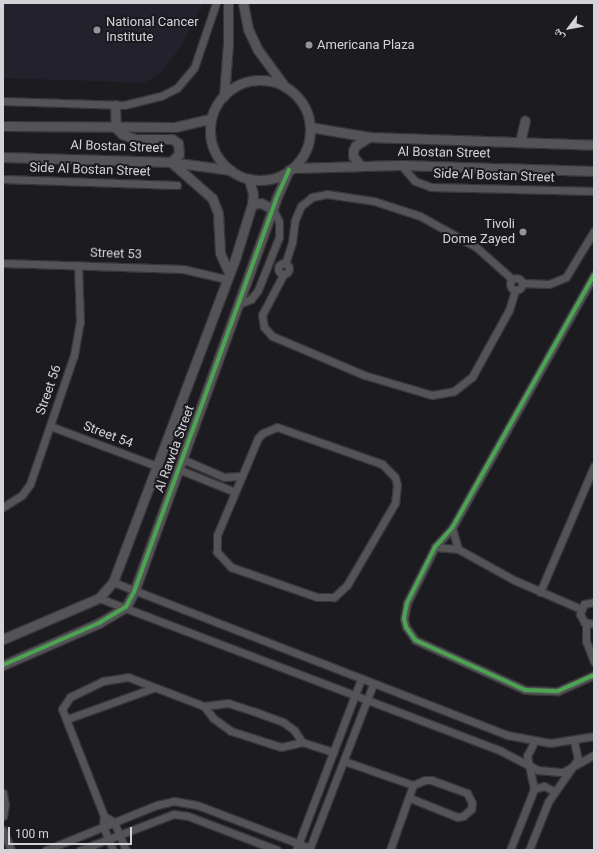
<!DOCTYPE html>
<html>
<head>
<meta charset="utf-8">
<style>
	body { margin:0 }
	#map { position:relative; width:597px; height:853px; overflow:hidden; background:#1c1b1f; font-family:Roboto,"Noto Naskh Arabic",sans-serif }
	div>[style] { position:absolute }
	.built>* { inset:0; background:#22212c }
	.roads { filter:drop-shadow(1px 0 #37373a) drop-shadow(-1px 0 #37373a) drop-shadow(0 1px #37373a) drop-shadow(0 -1px #37373a) }
	.minor>* { height:7px; margin:-3.5px; padding:0 3.5px; transform-origin:3.5px; border-radius:3.5px; background:#545457 }
	.minor>.ring { margin:-3.5px; padding:0; box-sizing:content-box; background:none; border:7px solid #545457; border-radius:50% }
	.tertiary>* { height:9px; margin:-4.5px; padding:0 4.5px; transform-origin:4.5px; border-radius:4.5px; background:#545457 }
	.tertiary>.ring { margin:-4.5px; padding:0; box-sizing:content-box; background:none; border:9px solid #545457; border-radius:50% }
	.cycleway>* { height:4px; margin:-2px; padding:0 2px; transform-origin:2px; border-radius:2px; background:#4ca352 }
	.dots>* { width:11px; height:11px; translate:-50% -50%; box-sizing:border-box; border:2px solid #1b1a20; border-radius:50% }
	span { translate:-50% -50%; white-space:nowrap; text-align:center; line-height:1.15; -webkit-text-stroke:4px #1b1a20; paint-order:stroke }
	.poi-label { font-size:13px; color:#d4d4d8 }
	.left { translate:0 -50%; text-align:left }
	.right { translate:-100% -50%; text-align:right }
	.street-label { font-size:13px; color:#d4d4d8 }
	.frame { position:absolute; inset:0; border:4px solid #d4d4d8; pointer-events:none }
	.north { position:absolute; left:549px; top:8px; width:40px; height:40px; -webkit-text-stroke:3px #1b1a20; paint-order:stroke; rotate:238deg; font-size:11px; font-weight:700; line-height:16px; text-align:center; color:#d4d4d8 }
	.north::after { content:''; display:block; margin:auto; width:14px; height:18px; background:#d4d4d8; clip-path:polygon(50% 0,100% 100%,50% 72%,0 100%) }
	.scale { position:absolute; left:8px; top:827px; width:124px; height:18px; box-sizing:border-box; border:2px solid #d4d4d8; border-top:0; padding-left:5px; font-size:12px; line-height:14px; white-space:nowrap; color:#d4d4d8; -webkit-text-stroke:3px #1b1a20; paint-order:stroke }
</style>
</head>
<body>
<div id="map">
	<div class="built">
		<i style="clip-path:polygon(3px 3px,203px 3px,183px 43px,164px 70px,145px 83px,3px 78px)"></i>
	</div>
	<div class="roads">
		<div class="minor">
			<i style="left:3px;top:101px;width:121px;rotate:1.9deg"></i>
			<i style="left:124px;top:105px;width:38px;rotate:-14deg"></i>
			<i style="left:161px;top:96px;width:18px;rotate:-27deg"></i>
			<i style="left:177px;top:88px;width:26px;rotate:-50deg"></i>
			<i style="left:194px;top:68px;width:69px;rotate:-71.3deg"></i>
			<i style="left:401px;top:165px;width:21px;rotate:49deg"></i>
			<i style="left:415px;top:181px;width:17px;rotate:21deg"></i>
			<i style="left:431px;top:187px;width:163px;rotate:1.4deg"></i>
			<i style="left:3px;top:179px;width:174px;rotate:2deg"></i>
			<i style="left:3px;top:263px;width:180px;rotate:1.9deg"></i>
			<i style="left:183px;top:269px;width:44px;rotate:13.1deg"></i>
			<i class="ring" style="left:278.5px;top:263.5px;width:4px;height:4px"></i>
			<i style="left:285px;top:264px;width:22px;rotate:-72deg"></i>
			<i style="left:292px;top:243px;width:23px;rotate:-83deg"></i>
			<i style="left:295px;top:220px;width:15px;rotate:-67deg"></i>
			<i style="left:301px;top:206px;width:14px;rotate:-39deg"></i>
			<i style="left:312px;top:197px;width:15px;rotate:-11deg"></i>
			<i style="left:327px;top:194px;width:48px;rotate:8.5deg"></i>
			<i style="left:374px;top:201px;width:48px;rotate:18.1deg"></i>
			<i style="left:420px;top:216px;width:64px;rotate:29deg"></i>
			<i style="left:476px;top:247px;width:48px;rotate:41.6deg"></i>
			<i style="left:283px;top:275px;width:45px;rotate:117.7deg"></i>
			<i style="left:262px;top:315px;width:12px;rotate:81deg"></i>
			<i style="left:264px;top:327px;width:12px;rotate:48deg"></i>
			<i style="left:272px;top:336px;width:100px;rotate:23deg"></i>
			<i style="left:364px;top:375px;width:71px;rotate:16.4deg"></i>
			<i style="left:432px;top:395px;width:22px;rotate:-10deg"></i>
			<i style="left:454px;top:391px;width:23px;rotate:-38deg"></i>
			<i style="left:472px;top:377px;width:77px;rotate:-61.1deg"></i>
			<i style="left:509px;top:310px;width:21px;rotate:-73deg"></i>
			<i style="left:594px;top:275px;width:290px;rotate:119.3deg"></i>
			<i style="left:452px;top:528px;width:25px;rotate:132deg"></i>
			<i style="left:435px;top:547px;width:63px;rotate:116.6deg"></i>
			<i style="left:407px;top:603px;width:16px;rotate:101deg"></i>
			<i style="left:404px;top:619px;width:8px;rotate:76deg"></i>
			<i style="left:406px;top:627px;width:16px;rotate:55deg"></i>
			<i style="left:415px;top:640px;width:121px;rotate:24.4deg"></i>
			<i style="left:525px;top:690px;width:33px;rotate:2deg"></i>
			<i style="left:558px;top:691px;width:39px;rotate:-24deg"></i>
			<i class="ring" style="left:510px;top:278px;width:5px;height:5px"></i>
			<i style="left:522px;top:283px;width:27px;rotate:2deg"></i>
			<i style="left:549px;top:284px;width:18px;rotate:-22deg"></i>
			<i style="left:566px;top:277px;width:54px;rotate:-58.7deg"></i>
			<i style="left:239px;top:304px;width:13px;rotate:-23deg"></i>
			<i style="left:251px;top:299px;width:11px;rotate:-52deg"></i>
			<i style="left:258px;top:290px;width:57px;rotate:-68.4deg"></i>
			<i style="left:279px;top:237px;width:15px;rotate:-90deg"></i>
			<i style="left:279px;top:222px;width:14px;rotate:-115deg"></i>
			<i style="left:50px;top:426px;width:114px;rotate:20.5deg"></i>
			<i style="left:277px;top:427px;width:111px;rotate:19.4deg"></i>
			<i style="left:382px;top:464px;width:18px;rotate:45deg"></i>
			<i style="left:395px;top:477px;width:8px;rotate:76deg"></i>
			<i style="left:397px;top:485px;width:18px;rotate:96deg"></i>
			<i style="left:395px;top:503px;width:95px;rotate:120.3deg"></i>
			<i style="left:347px;top:585px;width:18px;rotate:137deg"></i>
			<i style="left:334px;top:597px;width:17px;rotate:180deg"></i>
			<i style="left:317px;top:597px;width:91px;rotate:-160.8deg"></i>
			<i style="left:231px;top:567px;width:21px;rotate:-133deg"></i>
			<i style="left:217px;top:552px;width:17px;rotate:-90deg"></i>
			<i style="left:217px;top:535px;width:105px;rotate:-67.1deg"></i>
			<i style="left:258px;top:438px;width:7px;rotate:-45deg"></i>
			<i style="left:263px;top:433px;width:15px;rotate:-23deg"></i>
			<i style="left:182px;top:459px;width:46px;rotate:23.2deg"></i>
			<i style="left:224px;top:477px;width:18px;rotate:-3deg"></i>
			<i style="left:178px;top:469px;width:61px;rotate:22deg"></i>
			<i style="left:3px;top:507px;width:22px;rotate:-32deg"></i>
			<i style="left:22px;top:495px;width:14px;rotate:-54deg"></i>
			<i style="left:30px;top:484px;width:136px;rotate:-71.2deg"></i>
			<i style="left:74px;top:355px;width:34px;rotate:-80deg"></i>
			<i style="left:80px;top:322px;width:57px;rotate:-92deg"></i>
			<i style="left:452px;top:528px;width:22px;rotate:74deg"></i>
			<i style="left:435px;top:547px;width:23px;rotate:5deg"></i>
			<i style="left:458px;top:549px;width:64px;rotate:29deg"></i>
			<i style="left:514px;top:580px;width:73px;rotate:23.4deg"></i>
			<i style="left:113px;top:582px;width:423px;rotate:21.2deg"></i>
			<i style="left:507px;top:735px;width:44px;rotate:10.5deg"></i>
			<i style="left:550px;top:743px;width:45px;rotate:-9deg"></i>
			<i style="left:540px;top:592px;width:137px;rotate:-66.8deg"></i>
			<i style="left:99px;top:598px;width:430px;rotate:20.8deg"></i>
			<i style="left:501px;top:751px;width:42px;rotate:27.2deg"></i>
			<i style="left:538px;top:770px;width:25px;rotate:5deg"></i>
			<i style="left:563px;top:772px;width:35px;rotate:-29deg"></i>
			<i style="left:594px;top:602px;width:10px;rotate:169deg"></i>
			<i style="left:584px;top:604px;width:11px;rotate:112deg"></i>
			<i style="left:580px;top:614px;width:9px;rotate:63deg"></i>
			<i style="left:584px;top:622px;width:10px;rotate:11deg"></i>
			<i style="left:586px;top:623px;width:18px;rotate:90deg"></i>
			<i style="left:586px;top:641px;width:22px;rotate:69deg"></i>
			<i style="left:204px;top:706px;width:24px;rotate:-7deg"></i>
			<i style="left:228px;top:703px;width:26px;rotate:18deg"></i>
			<i style="left:253px;top:711px;width:32px;rotate:20deg"></i>
			<i style="left:283px;top:722px;width:14px;rotate:36deg"></i>
			<i style="left:294px;top:730px;width:14px;rotate:56deg"></i>
			<i style="left:302px;top:742px;width:33px;rotate:18deg"></i>
			<i style="left:67px;top:719px;width:91px;rotate:-19.8deg"></i>
			<i style="left:344px;top:761px;width:73px;rotate:19.2deg"></i>
			<i style="left:413px;top:785px;width:69px;rotate:109.5deg"></i>
			<i style="left:534px;top:789px;width:10px;rotate:-17deg"></i>
			<i style="left:544px;top:786px;width:11px;rotate:27deg"></i>
			<i style="left:3px;top:793px;width:12px;rotate:81deg"></i>
			<i style="left:5px;top:805px;width:11px;rotate:100deg"></i>
			<i style="left:410px;top:798px;width:51px;rotate:22deg"></i>
			<i style="left:457px;top:817px;width:6px;rotate:-9deg"></i>
			<i style="left:463px;top:816px;width:11px;rotate:-41deg"></i>
			<i style="left:471px;top:809px;width:6px;rotate:-81deg"></i>
			<i style="left:472px;top:803px;width:11px;rotate:-117deg"></i>
			<i style="left:467px;top:793px;width:37px;rotate:-160deg"></i>
			<i style="left:432px;top:780px;width:7px;rotate:180deg"></i>
			<i style="left:425px;top:780px;width:13px;rotate:157deg"></i>
			<i style="left:104px;top:816px;width:12px;rotate:31deg"></i>
			<i style="left:114px;top:822px;width:30px;rotate:67deg"></i>
			<i style="left:3px;top:830px;width:22px;rotate:68deg"></i>
			<i style="left:46px;top:850px;width:120px;rotate:-22.1deg"></i>
			<i style="left:157px;top:805px;width:17px;rotate:-13deg"></i>
			<i style="left:174px;top:801px;width:23px;rotate:10deg"></i>
			<i style="left:197px;top:805px;width:121px;rotate:20.8deg"></i>
			<i style="left:80px;top:850px;width:101px;rotate:-21deg"></i>
			<i style="left:174px;top:814px;width:14px;rotate:8deg"></i>
			<i style="left:188px;top:816px;width:95px;rotate:20.9deg"></i>
			<i style="left:113px;top:850px;width:25px;rotate:-113deg"></i>
			<i style="left:103px;top:827px;width:11px;rotate:-85deg"></i>
			<i style="left:104px;top:816px;width:115px;rotate:-111.4deg"></i>
			<i style="left:62px;top:709px;width:14px;rotate:-56deg"></i>
			<i style="left:70px;top:697px;width:37px;rotate:-26deg"></i>
			<i style="left:103px;top:681px;width:25px;rotate:-9deg"></i>
			<i style="left:128px;top:677px;width:81px;rotate:20.9deg"></i>
			<i style="left:204px;top:706px;width:15px;rotate:53deg"></i>
			<i style="left:213px;top:718px;width:22px;rotate:36deg"></i>
			<i style="left:231px;top:731px;width:52px;rotate:17.7deg"></i>
			<i style="left:281px;top:747px;width:22px;rotate:-13deg"></i>
			<i style="left:296px;top:850px;width:183px;rotate:-69.2deg"></i>
			<i style="left:309px;top:850px;width:178px;rotate:-68.9deg"></i>
			<i style="left:510px;top:850px;width:66px;rotate:-68.5deg"></i>
			<i style="left:534px;top:789px;width:34px;rotate:-102deg"></i>
			<i style="left:527px;top:756px;width:16px;rotate:-63deg"></i>
			<i style="left:529px;top:850px;width:52px;rotate:-68.4deg"></i>
			<i style="left:548px;top:802px;width:52px;rotate:-55.1deg"></i>
			<i style="left:578px;top:759px;width:18px;rotate:-103deg"></i>
		</div>
		<div class="tertiary">
			<i style="left:243px;top:3px;width:26px;rotate:79deg"></i>
			<i style="left:248px;top:29px;width:23px;rotate:65deg"></i>
			<i style="left:258px;top:50px;width:42px;rotate:53.7deg"></i>
			<i class="ring" style="left:210px;top:80px;width:91px;height:91px"></i>
			<i style="left:224px;top:96px;width:52px;rotate:-85.6deg"></i>
			<i style="left:228px;top:44px;width:41px;rotate:-90deg"></i>
			<i style="left:115px;top:105px;width:23px;rotate:88deg"></i>
			<i style="left:116px;top:128px;width:8px;rotate:45deg"></i>
			<i style="left:122px;top:134px;width:14px;rotate:21deg"></i>
			<i style="left:135px;top:139px;width:37px"></i>
			<i style="left:172px;top:139px;width:7px;rotate:34deg"></i>
			<i style="left:178px;top:143px;width:11px;rotate:85deg"></i>
			<i style="left:179px;top:154px;width:11px;rotate:135deg"></i>
			<i style="left:171px;top:162px;width:55px;rotate:41.3deg"></i>
			<i style="left:212px;top:198px;width:16px;rotate:68deg"></i>
			<i style="left:218px;top:213px;width:40px;rotate:87.1deg"></i>
			<i style="left:220px;top:253px;width:22px;rotate:66deg"></i>
			<i style="left:3px;top:126px;width:172px;rotate:0.3deg"></i>
			<i style="left:175px;top:127px;width:37px;rotate:-13deg"></i>
			<i style="left:310px;top:127px;width:60px;rotate:9.6deg"></i>
			<i style="left:369px;top:137px;width:225px;rotate:2deg"></i>
			<i style="left:520px;top:142px;width:22px;rotate:-77deg"></i>
			<i style="left:3px;top:157px;width:168px;rotate:1.7deg"></i>
			<i style="left:171px;top:162px;width:60px;rotate:7.7deg"></i>
			<i style="left:360px;top:165px;width:11px;rotate:-128deg"></i>
			<i style="left:353px;top:156px;width:5px;rotate:-90deg"></i>
			<i style="left:353px;top:151px;width:5px;rotate:-68deg"></i>
			<i style="left:355px;top:146px;width:17px;rotate:-33deg"></i>
			<i style="left:293px;top:168px;width:108px;rotate:-1.6deg"></i>
			<i style="left:401px;top:165px;width:193px;rotate:1.8deg"></i>
			<i style="left:252px;top:204px;width:9px;rotate:-6deg"></i>
			<i style="left:261px;top:203px;width:13px;rotate:27deg"></i>
			<i style="left:3px;top:639px;width:104px;rotate:-23.1deg"></i>
			<i style="left:99px;top:598px;width:21px;rotate:-49deg"></i>
			<i style="left:113px;top:582px;width:348px;rotate:-69.3deg"></i>
			<i style="left:236px;top:256px;width:54px;rotate:-72.9deg"></i>
			<i style="left:252px;top:204px;width:10px;rotate:-84deg"></i>
			<i style="left:253px;top:194px;width:16px;rotate:-105deg"></i>
			<i style="left:3px;top:665px;width:105px;rotate:-23.6deg"></i>
			<i style="left:99px;top:623px;width:31px;rotate:-31deg"></i>
			<i style="left:126px;top:607px;width:17px;rotate:-62deg"></i>
			<i style="left:134px;top:592px;width:418px;rotate:-70.1deg"></i>
			<i style="left:276px;top:199px;width:32px;rotate:-66deg"></i>
		</div>
	</div>
	<div class="cycleway">
		<i style="left:594px;top:275px;width:290px;rotate:119.3deg"></i>
		<i style="left:452px;top:528px;width:25px;rotate:132deg"></i>
		<i style="left:435px;top:547px;width:63px;rotate:116.6deg"></i>
		<i style="left:407px;top:603px;width:16px;rotate:101deg"></i>
		<i style="left:404px;top:619px;width:8px;rotate:76deg"></i>
		<i style="left:406px;top:627px;width:16px;rotate:55deg"></i>
		<i style="left:415px;top:640px;width:121px;rotate:24.4deg"></i>
		<i style="left:525px;top:690px;width:33px;rotate:2deg"></i>
		<i style="left:558px;top:691px;width:39px;rotate:-24deg"></i>
		<i style="left:3px;top:665px;width:105px;rotate:-23.6deg"></i>
		<i style="left:99px;top:623px;width:31px;rotate:-31deg"></i>
		<i style="left:126px;top:607px;width:17px;rotate:-62deg"></i>
		<i style="left:134px;top:592px;width:418px;rotate:-70.1deg"></i>
		<i style="left:276px;top:199px;width:32px;rotate:-66deg"></i>
	</div>
	<div class="dots">
		<i style="left:97px;top:30px;background:#949397"></i>
		<i style="left:309px;top:45px;background:#949397"></i>
		<i style="left:523px;top:232px;background:#949397"></i>
	</div>
	<div class="poi-label">
		<span class="left" style="left:106px;top:30px">National Cancer<br>Institute</span>
		<span class="left" style="left:317px;top:45px">Americana Plaza</span>
		<span class="right" style="left:515px;top:232px">Tivoli<br>Dome Zayed</span>
	</div>
	<div class="street-label">
		<span style="left:117px;top:147px;rotate:2deg">Al Bostan Street</span>
		<span style="left:444px;top:153px;rotate:1deg">Al Bostan Street</span>
		<span style="left:90px;top:170px;rotate:2deg">Side Al Bostan Street</span>
		<span style="left:494px;top:176px;rotate:2deg">Side Al Bostan Street</span>
		<span style="left:116px;top:254px;rotate:2deg">Street 53</span>
		<span style="left:49px;top:390px;rotate:-71deg">Street 56</span>
		<span style="left:108px;top:435px;rotate:21deg">Street 54</span>
		<span style="left:175px;top:449px;rotate:-70deg">Al Rawda Street</span>
	</div>
	<div class="frame"></div>
	<div class="north">ش</div>
	<div class="scale">100 m</div>
</div>
</body>
</html>
